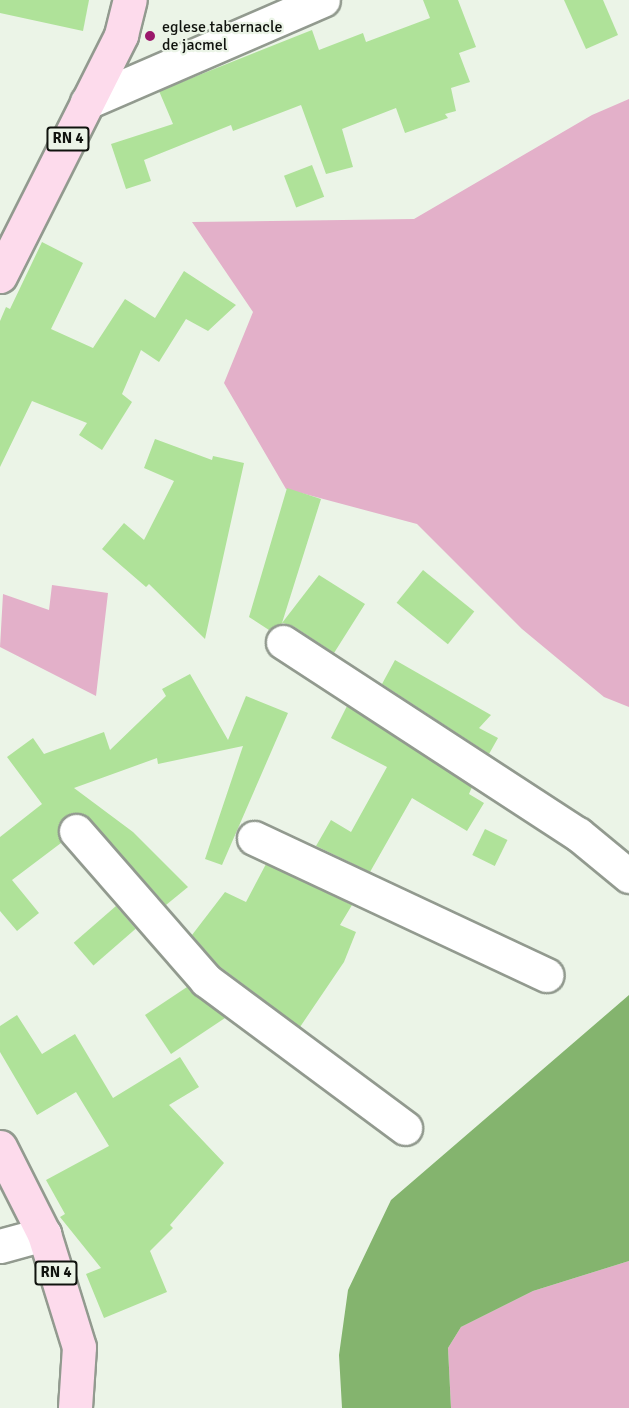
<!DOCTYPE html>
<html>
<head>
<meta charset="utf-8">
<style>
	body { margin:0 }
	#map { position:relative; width:629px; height:1408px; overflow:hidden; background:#ebf4e7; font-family:Signika,sans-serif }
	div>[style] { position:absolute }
	.green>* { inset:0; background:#e3b0c9 }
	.water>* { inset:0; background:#84b46e }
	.building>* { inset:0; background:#afe299; transform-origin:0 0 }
	.roads { filter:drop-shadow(2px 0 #929a8f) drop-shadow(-2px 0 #929a8f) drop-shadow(0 2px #929a8f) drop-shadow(0 -2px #929a8f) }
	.street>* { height:33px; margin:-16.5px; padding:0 16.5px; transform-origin:16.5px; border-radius:16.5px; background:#fff }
	.primary>* { height:33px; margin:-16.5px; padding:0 16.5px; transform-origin:16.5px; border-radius:16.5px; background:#fddbec }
	.dots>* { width:16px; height:16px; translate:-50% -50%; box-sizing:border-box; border:3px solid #ebf4e7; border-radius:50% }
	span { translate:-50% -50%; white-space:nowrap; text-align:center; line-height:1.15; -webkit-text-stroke:4.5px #ebf4e7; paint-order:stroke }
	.shield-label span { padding:2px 4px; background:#ebf4e7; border:2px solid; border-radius:4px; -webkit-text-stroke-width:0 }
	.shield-label { font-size:15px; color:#10130e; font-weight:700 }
	.poi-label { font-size:16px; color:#10130e }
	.left { translate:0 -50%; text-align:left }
</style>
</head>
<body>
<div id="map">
	<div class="green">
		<i style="clip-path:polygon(629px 99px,629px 707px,604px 697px,522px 629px,417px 524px,286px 489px,224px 383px,253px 312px,192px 222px,414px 219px,592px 115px)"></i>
		<i style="clip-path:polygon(52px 585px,108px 593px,96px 696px,0 647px,3px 594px,49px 610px)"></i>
		<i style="clip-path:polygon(629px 1261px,629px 1408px,451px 1408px,448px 1348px,461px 1327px,533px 1291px)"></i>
	</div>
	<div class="water">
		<i style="clip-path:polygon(629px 995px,629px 1261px,533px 1291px,461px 1327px,448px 1348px,451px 1408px,342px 1408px,339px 1355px,348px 1290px,391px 1200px)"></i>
	</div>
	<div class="building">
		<i style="clip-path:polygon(0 0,89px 0,83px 31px,0 13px)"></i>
		<i style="clip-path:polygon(423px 0,458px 0,476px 47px,459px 53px,470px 82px,451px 88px,456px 111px,445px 114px,448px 118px,405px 133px,396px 108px,342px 129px,353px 167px,326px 174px,301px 105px,233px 131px,231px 125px,144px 160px,151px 181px,126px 189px,111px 144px,173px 124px,159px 91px,312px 30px,319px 50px,363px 33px,366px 42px,430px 18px)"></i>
		<i style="clip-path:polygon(564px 0,603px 0,618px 35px,586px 49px)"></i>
		<i style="left:312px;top:165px;width:34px;height:30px;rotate:69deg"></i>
		<i style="clip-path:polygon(42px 242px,83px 263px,51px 329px,93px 348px,125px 299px,155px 318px,184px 271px,236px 305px,208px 331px,186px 319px,159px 362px,141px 350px,122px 394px,132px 402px,102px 450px,79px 435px,87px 423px,32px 401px,0 467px,0 321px,6px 307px,10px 309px)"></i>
		<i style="clip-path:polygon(155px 439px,212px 460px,213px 456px,244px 463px,205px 639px,149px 584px,146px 587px,102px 549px,124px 523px,144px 540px,174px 481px,144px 468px)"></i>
		<i style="clip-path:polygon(287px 488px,321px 499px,282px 623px,319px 575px,365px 604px,334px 653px,293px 626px,283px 623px,269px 630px,249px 617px)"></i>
		<i style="left:423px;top:570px;width:66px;height:42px;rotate:39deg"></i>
		<i style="clip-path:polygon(395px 660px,491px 715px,479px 728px,498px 738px,489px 754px,382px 684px)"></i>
		<i style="clip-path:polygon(190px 674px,228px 740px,246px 696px,288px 713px,222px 865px,205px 859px,243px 746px,158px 764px,157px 758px,74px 788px,133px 832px,188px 887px,166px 905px,90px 819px,72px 813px,59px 824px,61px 843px,12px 880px,39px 913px,17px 931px,0 911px,0 837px,42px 804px,7px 757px,33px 738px,44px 754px,104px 732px,110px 750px,166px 696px,162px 689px)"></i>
		<i style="clip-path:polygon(347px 706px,472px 787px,469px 794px,484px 803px,467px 831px,412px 798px,370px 872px,316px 846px,331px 820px,351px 832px,387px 767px,331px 738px)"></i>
		<i style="left:485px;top:829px;width:25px;height:29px;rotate:26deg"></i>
		<i style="clip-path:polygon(266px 864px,352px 905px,340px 925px,356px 932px,344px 962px,300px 1027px,219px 966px,192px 935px,225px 892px,246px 902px)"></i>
		<i style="left:116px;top:906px;width:30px;height:56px;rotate:49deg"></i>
		<i style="clip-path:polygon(187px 987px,225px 1018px,171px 1054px,145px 1015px)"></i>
		<i style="clip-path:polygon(17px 1015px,42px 1054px,75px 1034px,113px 1098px,180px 1057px,199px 1087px,169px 1105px,224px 1163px,170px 1225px,173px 1228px,150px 1251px,167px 1292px,104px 1318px,86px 1274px,101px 1268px,60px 1217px,65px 1214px,46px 1180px,109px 1146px,76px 1092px,37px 1115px,0 1052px,0 1026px)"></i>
	</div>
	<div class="roads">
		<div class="street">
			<i style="left:87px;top:102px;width:257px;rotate:-23.4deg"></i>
			<i style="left:283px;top:642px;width:352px;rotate:33.1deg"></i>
			<i style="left:578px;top:834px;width:66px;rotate:39.5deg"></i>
			<i style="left:76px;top:831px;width:198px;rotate:48.9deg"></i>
			<i style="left:206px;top:980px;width:248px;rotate:36.6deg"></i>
			<i style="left:254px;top:838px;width:323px;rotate:25.1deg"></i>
			<i style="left:0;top:1246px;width:46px;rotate:-15.3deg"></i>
		</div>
		<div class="primary">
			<i style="left:0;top:276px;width:270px;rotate:-63.3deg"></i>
			<i style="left:121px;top:35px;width:36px;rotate:-76deg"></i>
			<i style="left:0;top:1147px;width:97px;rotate:63.2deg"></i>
			<i style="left:44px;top:1234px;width:118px;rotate:72.8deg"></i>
			<i style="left:79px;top:1347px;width:61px;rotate:93.8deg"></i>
		</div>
	</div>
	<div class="dots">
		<i style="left:150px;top:36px;background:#9b186b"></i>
	</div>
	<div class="shield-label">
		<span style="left:68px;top:139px">RN 4</span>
		<span style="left:56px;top:1273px">RN 4</span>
	</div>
	<div class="poi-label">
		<span class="left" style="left:162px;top:36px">eglese tabernacle<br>de jacmel</span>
	</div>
</div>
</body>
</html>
